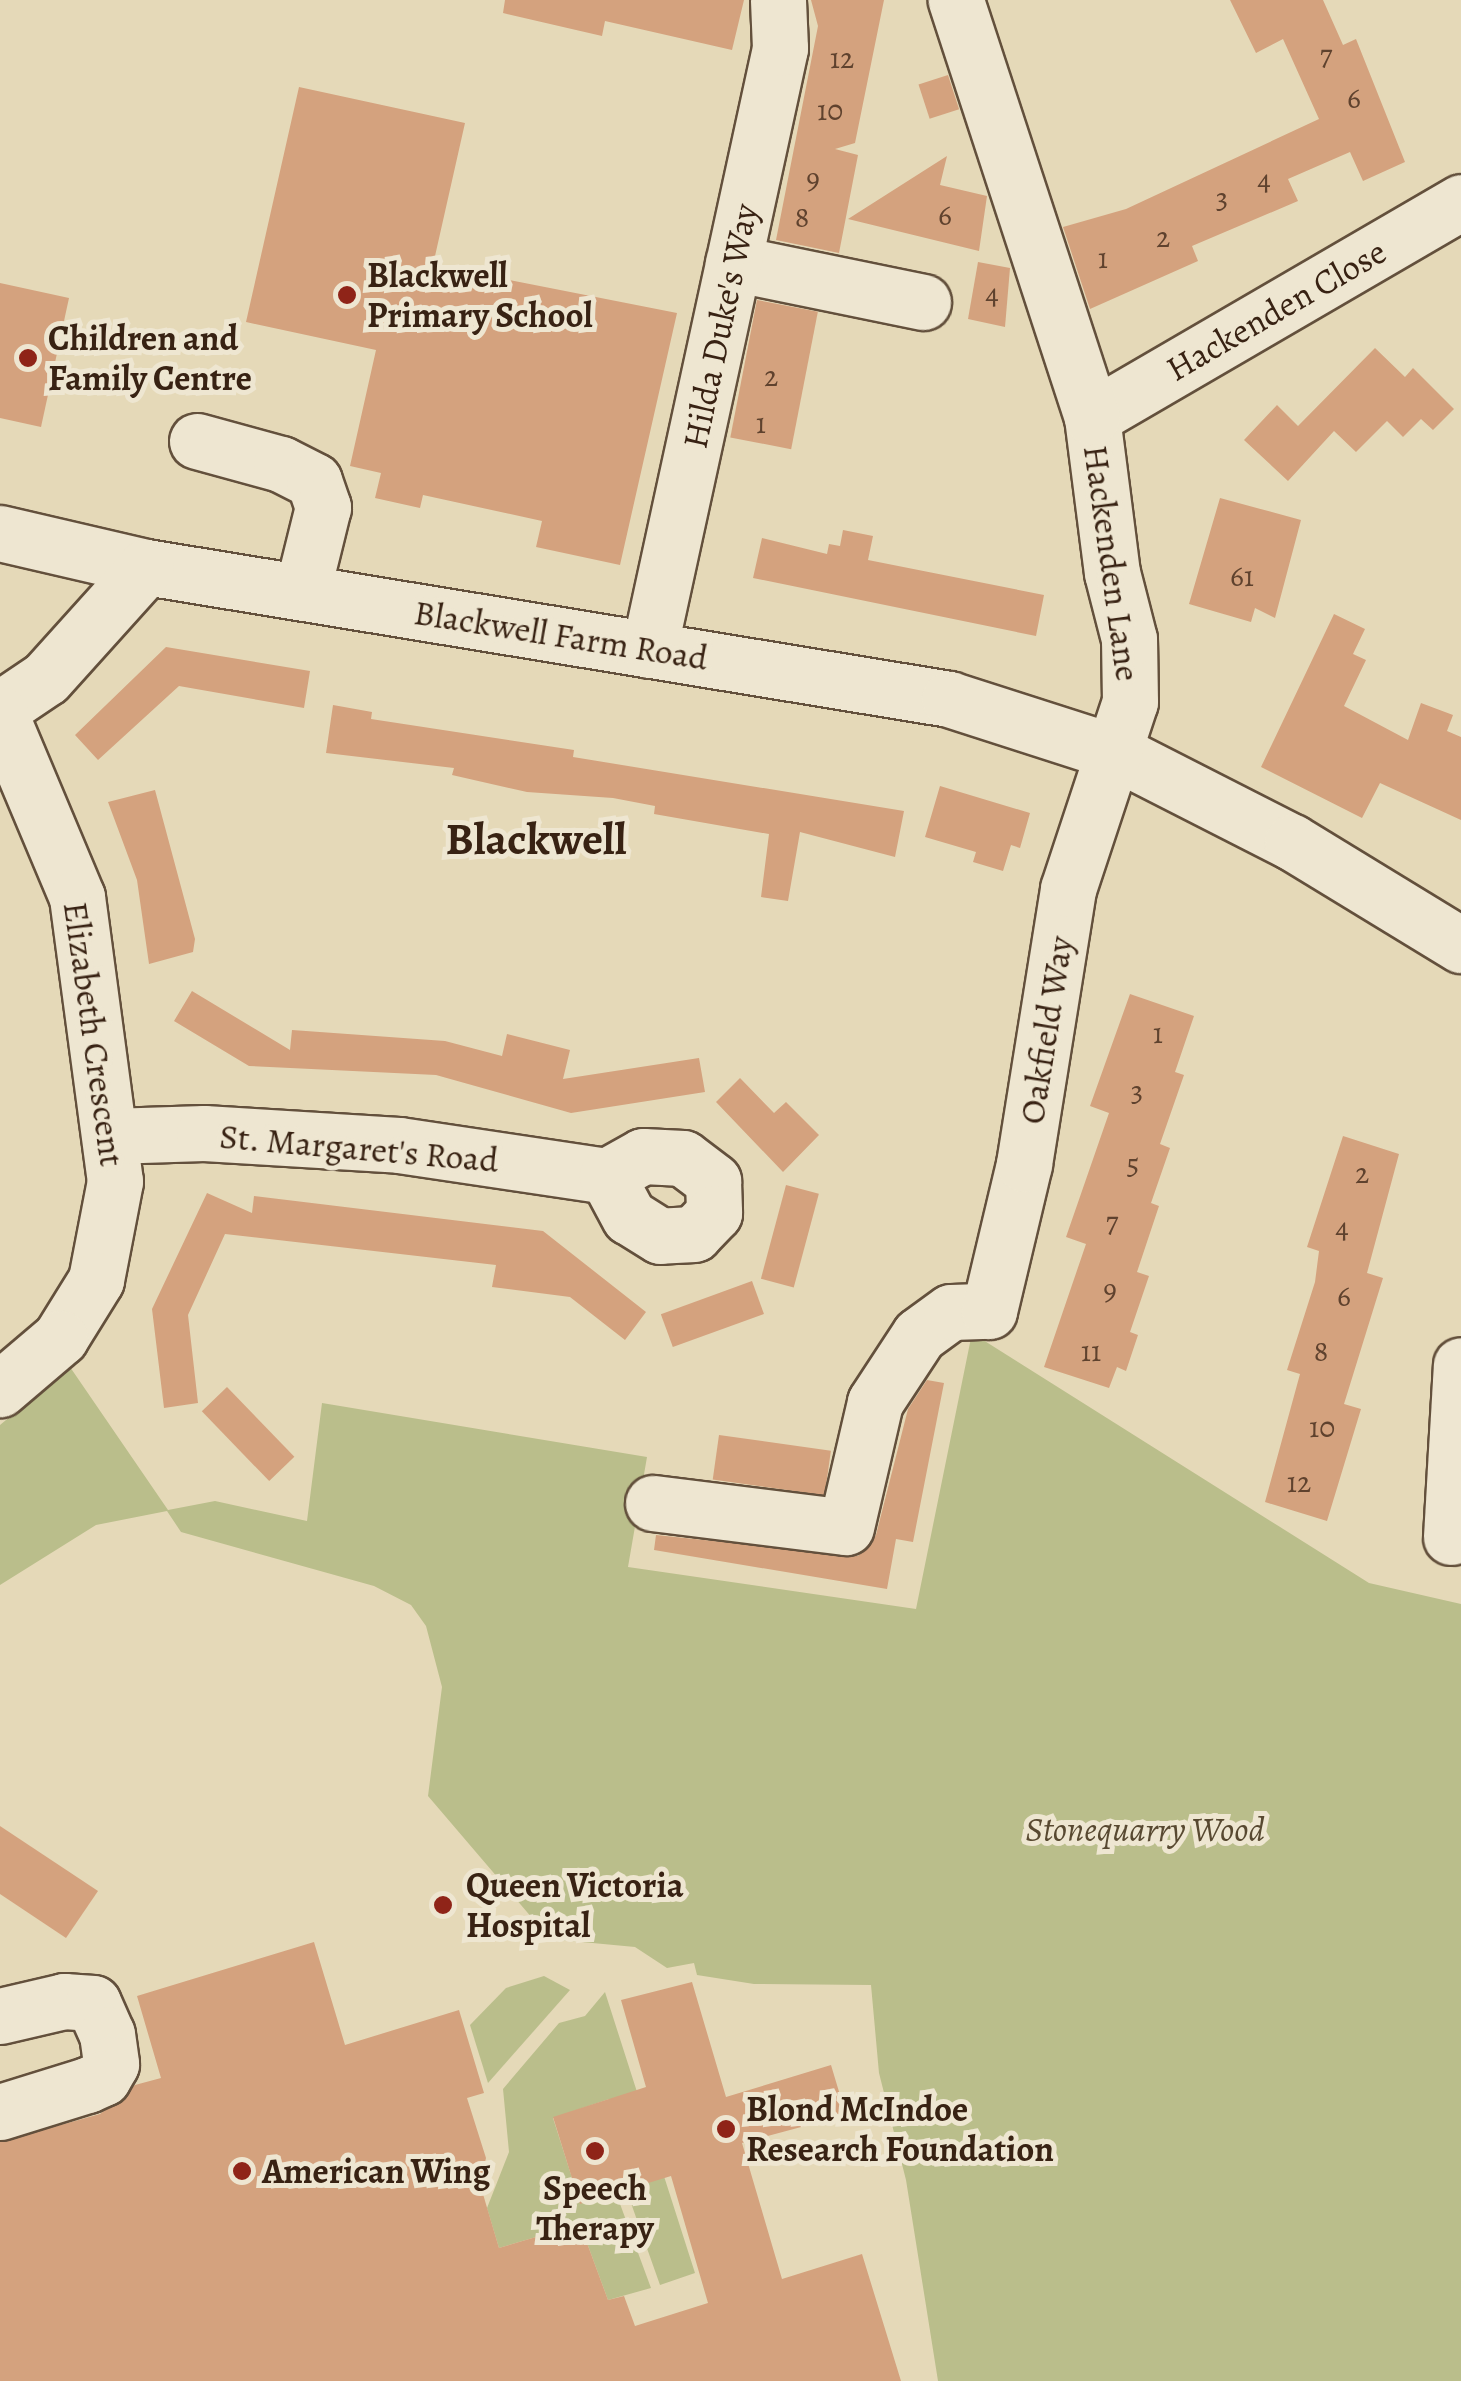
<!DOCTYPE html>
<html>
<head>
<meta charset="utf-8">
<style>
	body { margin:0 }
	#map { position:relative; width:1461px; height:2381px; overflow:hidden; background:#e5d9b8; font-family:Alegreya,serif }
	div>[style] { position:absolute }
	.green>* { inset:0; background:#babe8b }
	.building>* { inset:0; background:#d4a27e; transform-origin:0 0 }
	.roads { filter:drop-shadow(2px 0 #63503c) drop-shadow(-2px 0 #63503c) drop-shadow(0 2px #63503c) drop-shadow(0 -2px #63503c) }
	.minor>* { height:55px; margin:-27.5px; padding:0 27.5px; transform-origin:27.5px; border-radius:27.5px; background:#eee6d1 }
	.dots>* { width:28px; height:28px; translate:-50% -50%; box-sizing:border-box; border:5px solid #eee6d1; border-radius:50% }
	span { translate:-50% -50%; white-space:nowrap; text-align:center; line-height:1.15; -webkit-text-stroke:10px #eee6d1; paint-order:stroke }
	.number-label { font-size:30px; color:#5f422e }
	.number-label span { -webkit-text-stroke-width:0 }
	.poi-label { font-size:35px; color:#382213; font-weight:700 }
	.left { translate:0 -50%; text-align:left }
	.street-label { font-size:35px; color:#382213 }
	.park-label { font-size:35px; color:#584931; font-style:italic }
	.district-label { font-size:45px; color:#382213; font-weight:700 }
</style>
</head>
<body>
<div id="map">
	<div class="green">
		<i style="clip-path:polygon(972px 1333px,1369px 1583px,1461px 1604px,1461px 2381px,938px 2381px,906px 2180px,879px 2073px,871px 1985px,754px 1984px,697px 1975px,694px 1963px,667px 1968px,635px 1947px,550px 1939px,428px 1796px,442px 1687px,426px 1626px,411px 1605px,374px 1586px,181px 1532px,167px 1511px,96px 1525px,0 1585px,0 1425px,70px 1367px,168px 1510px,215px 1501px,307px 1521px,322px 1403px,647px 1457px,628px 1567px,916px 1609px)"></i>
		<i style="clip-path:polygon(544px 1976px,570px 1990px,488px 2083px,470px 2025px,506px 1988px)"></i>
		<i style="clip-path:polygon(605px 1992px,695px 2273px,660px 2285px,626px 2189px,609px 2099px,553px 2118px,580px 2203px,616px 2193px,651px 2288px,608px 2300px,580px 2224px,499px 2248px,487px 2208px,509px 2152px,503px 2089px,559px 2023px,585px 2016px)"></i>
	</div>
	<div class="building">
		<i style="clip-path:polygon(505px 0,744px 0,732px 50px,605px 21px,602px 36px,503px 13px)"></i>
		<i style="clip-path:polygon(811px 0,884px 0,855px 143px,835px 149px,858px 155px,839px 253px,776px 240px,818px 26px)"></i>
		<i style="clip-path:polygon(1230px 0,1323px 0,1343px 45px,1356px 39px,1405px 162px,1363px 181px,1350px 152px,1288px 179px,1298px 201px,1192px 246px,1198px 261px,1090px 309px,1063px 227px,1126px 209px,1319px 119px,1283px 39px,1256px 53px)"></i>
		<i style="left:948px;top:75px;width:36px;height:31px;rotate:72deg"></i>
		<i style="clip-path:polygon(299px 87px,465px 123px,433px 265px,677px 313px,620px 565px,536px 547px,542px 521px,423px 495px,420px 508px,375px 498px,381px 473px,350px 466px,376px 350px,246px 322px)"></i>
		<i style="clip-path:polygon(947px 156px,940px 185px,987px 196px,979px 251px,848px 219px)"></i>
		<i style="clip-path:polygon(978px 262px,1010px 268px,1005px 327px,968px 319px)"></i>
		<i style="clip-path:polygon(0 283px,69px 298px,41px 427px,0 418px)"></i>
		<i style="left:757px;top:300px;width:62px;height:140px;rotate:11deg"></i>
		<i style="clip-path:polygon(1375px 348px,1405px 377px,1413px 368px,1454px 409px,1433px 430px,1421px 419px,1403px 437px,1387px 421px,1356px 452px,1334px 431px,1288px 481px,1244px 440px,1277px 405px,1298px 426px)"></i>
		<i style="clip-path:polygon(1220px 498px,1301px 520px,1275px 618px,1255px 608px,1251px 622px,1189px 604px)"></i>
		<i style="clip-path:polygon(843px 530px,873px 536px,868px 560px,1044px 595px,1036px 636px,753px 578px,762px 538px,827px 554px,829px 544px,840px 546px)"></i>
		<i style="clip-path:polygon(1334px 614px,1365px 629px,1353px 654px,1366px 660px,1344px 706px,1408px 740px,1421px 703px,1453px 715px,1447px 731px,1461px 737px,1461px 820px,1380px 783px,1362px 818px,1261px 767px)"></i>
		<i style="clip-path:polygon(166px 647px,310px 671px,304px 708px,179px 686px,98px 760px,75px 735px)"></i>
		<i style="clip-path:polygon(333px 705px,372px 712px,371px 719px,574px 750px,573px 757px,904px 811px,895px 857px,800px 832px,788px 901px,761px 897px,769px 834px,654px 814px,655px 806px,613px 798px,527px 792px,452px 775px,454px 768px,326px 753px)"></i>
		<i style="clip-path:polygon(940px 786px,1030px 813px,1020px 848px,1011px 845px,1003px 871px,973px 862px,976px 852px,925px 837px)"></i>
		<i style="clip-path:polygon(155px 790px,195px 939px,193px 952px,149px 964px,137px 880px,108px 802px)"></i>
		<i style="clip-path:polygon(192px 991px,290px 1050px,292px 1030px,445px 1041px,502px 1056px,507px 1034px,570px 1050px,563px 1079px,699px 1058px,705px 1092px,571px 1113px,436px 1075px,249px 1066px,174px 1021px)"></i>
		<i style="clip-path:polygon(1130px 994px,1194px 1016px,1175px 1072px,1184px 1075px,1160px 1144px,1170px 1148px,1151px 1203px,1159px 1206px,1137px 1272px,1149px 1276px,1130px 1332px,1138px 1335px,1126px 1371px,1117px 1367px,1109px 1388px,1044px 1367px,1086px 1244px,1066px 1237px,1109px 1113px,1090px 1106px)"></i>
		<i style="clip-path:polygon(740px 1078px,774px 1113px,786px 1102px,819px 1135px,783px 1172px,716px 1102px)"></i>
		<i style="clip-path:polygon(1343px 1136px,1399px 1154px,1367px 1273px,1383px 1278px,1344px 1404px,1361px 1409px,1327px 1521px,1265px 1502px,1300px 1374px,1287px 1370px,1315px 1282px,1319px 1251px,1307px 1247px)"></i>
		<i style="left:786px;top:1185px;width:34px;height:97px;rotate:15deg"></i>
		<i style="clip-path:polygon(207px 1193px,252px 1213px,254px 1196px,543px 1231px,646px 1312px,625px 1340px,570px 1297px,492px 1287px,496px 1265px,225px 1234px,188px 1315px,198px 1403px,164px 1408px,152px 1309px)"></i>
		<i style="left:752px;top:1281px;width:35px;height:97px;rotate:70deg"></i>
		<i style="clip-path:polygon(927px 1380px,944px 1383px,913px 1542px,896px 1539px,887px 1589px,654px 1550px,656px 1535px,858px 1556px,876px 1535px,908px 1409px)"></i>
		<i style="left:227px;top:1387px;width:97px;height:35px;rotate:46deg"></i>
		<i style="left:719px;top:1435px;width:113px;height:45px;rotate:8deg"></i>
		<i style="clip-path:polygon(0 1826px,98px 1891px,66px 1938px,0 1894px)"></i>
		<i style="clip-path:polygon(314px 1942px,345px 2045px,459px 2010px,484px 2093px,467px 2098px,486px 2158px,480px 2184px,499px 2248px,580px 2224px,608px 2300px,624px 2296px,635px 2326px,708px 2303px,671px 2176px,580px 2204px,553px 2117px,646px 2087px,621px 2000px,692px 1982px,726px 2097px,831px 2065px,846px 2115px,742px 2143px,782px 2279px,862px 2254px,901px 2381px,0 2381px,0 2142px,100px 2114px,135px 2085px,161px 2078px,137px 1996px)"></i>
	</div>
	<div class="roads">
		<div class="minor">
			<i style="left:733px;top:263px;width:194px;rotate:11.6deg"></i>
			<i style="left:1092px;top:417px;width:427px;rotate:-30.2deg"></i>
			<i style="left:197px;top:441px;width:87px;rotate:15.3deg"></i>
			<i style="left:281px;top:464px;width:37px;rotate:27deg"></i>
			<i style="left:314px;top:481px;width:28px;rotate:71deg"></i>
			<i style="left:323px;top:507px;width:88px;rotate:103.9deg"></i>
			<i style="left:0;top:533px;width:150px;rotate:13.1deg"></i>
			<i style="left:146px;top:567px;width:814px;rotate:9.33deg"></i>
			<i style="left:949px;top:699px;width:176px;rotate:17.8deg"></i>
			<i style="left:1117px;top:753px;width:196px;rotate:27deg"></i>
			<i style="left:1292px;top:842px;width:198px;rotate:31.4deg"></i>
			<i style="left:649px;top:650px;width:616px;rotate:-77.72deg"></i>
			<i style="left:780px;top:48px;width:48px;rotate:-92.4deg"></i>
			<i style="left:0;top:709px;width:55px;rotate:-34deg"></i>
			<i style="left:46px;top:678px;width:149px;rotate:-48deg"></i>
			<i style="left:0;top:714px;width:199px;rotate:67.2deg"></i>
			<i style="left:77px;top:897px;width:287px;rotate:82.4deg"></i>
			<i style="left:115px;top:1181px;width:101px;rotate:100.9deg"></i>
			<i style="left:96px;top:1280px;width:68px;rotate:121.8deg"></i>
			<i style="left:60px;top:1338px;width:79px;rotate:139.6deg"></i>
			<i style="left:110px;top:1136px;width:94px;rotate:-1.8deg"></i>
			<i style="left:204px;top:1133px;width:195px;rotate:3.5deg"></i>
			<i style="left:399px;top:1145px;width:210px;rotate:8.5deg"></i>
			<i style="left:607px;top:1176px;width:41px;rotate:-29.1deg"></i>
			<i style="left:643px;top:1156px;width:40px;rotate:2.9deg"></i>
			<i style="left:683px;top:1158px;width:38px;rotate:37deg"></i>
			<i style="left:713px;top:1181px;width:32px;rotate:88deg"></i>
			<i style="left:714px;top:1213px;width:29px;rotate:134deg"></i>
			<i style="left:694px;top:1234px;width:34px;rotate:177deg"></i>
			<i style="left:660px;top:1236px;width:36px;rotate:-148deg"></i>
			<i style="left:629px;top:1217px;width:47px;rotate:-118.2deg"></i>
			<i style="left:653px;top:1503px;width:194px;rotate:7.1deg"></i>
			<i style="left:846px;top:1527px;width:128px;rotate:-76.9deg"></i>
			<i style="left:875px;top:1402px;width:80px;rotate:-56.7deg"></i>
			<i style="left:919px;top:1335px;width:39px;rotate:-36deg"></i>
			<i style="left:951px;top:1312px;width:38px;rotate:-2deg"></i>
			<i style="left:989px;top:1311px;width:151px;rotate:-76.6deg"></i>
			<i style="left:1024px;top:1164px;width:278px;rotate:-80.9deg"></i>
			<i style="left:1068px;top:889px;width:197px;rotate:-71.7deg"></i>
			<i style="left:1130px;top:702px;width:63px;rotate:-90.9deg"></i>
			<i style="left:1129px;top:639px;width:68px;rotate:-104.4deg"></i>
			<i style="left:1112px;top:573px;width:157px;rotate:-97.3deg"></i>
			<i style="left:1092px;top:417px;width:439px;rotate:-108.1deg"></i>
			<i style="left:1451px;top:1537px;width:172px;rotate:-86.7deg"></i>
			<i style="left:0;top:2016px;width:66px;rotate:-13.2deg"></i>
			<i style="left:64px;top:2001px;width:29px;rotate:4deg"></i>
			<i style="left:93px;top:2003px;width:34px;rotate:66deg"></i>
			<i style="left:107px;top:2034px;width:30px;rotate:82deg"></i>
			<i style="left:111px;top:2064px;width:16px;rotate:120deg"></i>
			<i style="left:103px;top:2078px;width:17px;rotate:156deg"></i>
			<i style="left:87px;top:2085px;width:91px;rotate:162.8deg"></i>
		</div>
	</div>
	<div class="dots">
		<i style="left:347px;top:295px;background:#8f2418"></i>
		<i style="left:28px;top:358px;background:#8f2418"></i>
		<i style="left:443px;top:1905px;background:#8f2418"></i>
		<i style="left:726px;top:2129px;background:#8f2418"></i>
		<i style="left:595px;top:2151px;background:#8f2418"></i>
		<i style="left:242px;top:2171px;background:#8f2418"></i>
	</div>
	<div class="number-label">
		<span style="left:1326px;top:55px">7</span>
		<span style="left:842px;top:58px">12</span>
		<span style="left:1354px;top:98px">6</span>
		<span style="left:830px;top:110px">10</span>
		<span style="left:813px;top:179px">9</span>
		<span style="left:1264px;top:180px">4</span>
		<span style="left:1222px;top:198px">3</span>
		<span style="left:945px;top:215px">6</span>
		<span style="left:802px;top:217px">8</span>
		<span style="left:1163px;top:237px">2</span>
		<span style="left:1103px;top:258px">1</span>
		<span style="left:992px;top:294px">4</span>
		<span style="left:771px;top:376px">2</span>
		<span style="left:761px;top:423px">1</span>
		<span style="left:1242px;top:576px">61</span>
		<span style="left:1158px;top:1033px">1</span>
		<span style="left:1137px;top:1091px">3</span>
		<span style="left:1133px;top:1164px">5</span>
		<span style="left:1362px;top:1173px">2</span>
		<span style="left:1112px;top:1222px">7</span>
		<span style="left:1342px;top:1228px">4</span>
		<span style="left:1110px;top:1290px">9</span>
		<span style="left:1344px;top:1296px">6</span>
		<span style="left:1091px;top:1351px">11</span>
		<span style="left:1321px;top:1351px">8</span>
		<span style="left:1322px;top:1427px">10</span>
		<span style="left:1299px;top:1482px">12</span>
	</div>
	<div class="poi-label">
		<span class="left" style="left:367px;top:295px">Blackwell<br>Primary School</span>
		<span class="left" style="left:48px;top:358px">Children and<br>Family Centre</span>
		<span class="left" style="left:466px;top:1905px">Queen Victoria<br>Hospital</span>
		<span class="left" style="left:746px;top:2129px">Blond McIndoe<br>Research Foundation</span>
		<span class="left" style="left:262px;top:2171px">American Wing</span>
		<span style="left:595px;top:2208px">Speech<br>Therapy</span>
	</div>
	<div class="street-label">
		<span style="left:1276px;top:310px;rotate:-30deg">Hackenden Close</span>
		<span style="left:720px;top:326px;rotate:-78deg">Hilda Duke's Way</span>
		<span style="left:1112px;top:563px;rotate:82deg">Hackenden Lane</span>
		<span style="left:561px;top:635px;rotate:9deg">Blackwell Farm Road</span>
		<span style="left:1046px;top:1030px;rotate:-81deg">Oakfield Way</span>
		<span style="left:94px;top:1034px;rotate:82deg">Elizabeth Crescent</span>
		<span style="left:359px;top:1148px;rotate:5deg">St. Margaret's Road</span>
	</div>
	<div class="park-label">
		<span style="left:1145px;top:1829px">Stonequarry Wood</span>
	</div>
	<div class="district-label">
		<span style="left:536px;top:840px">Blackwell</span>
	</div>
</div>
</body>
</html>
